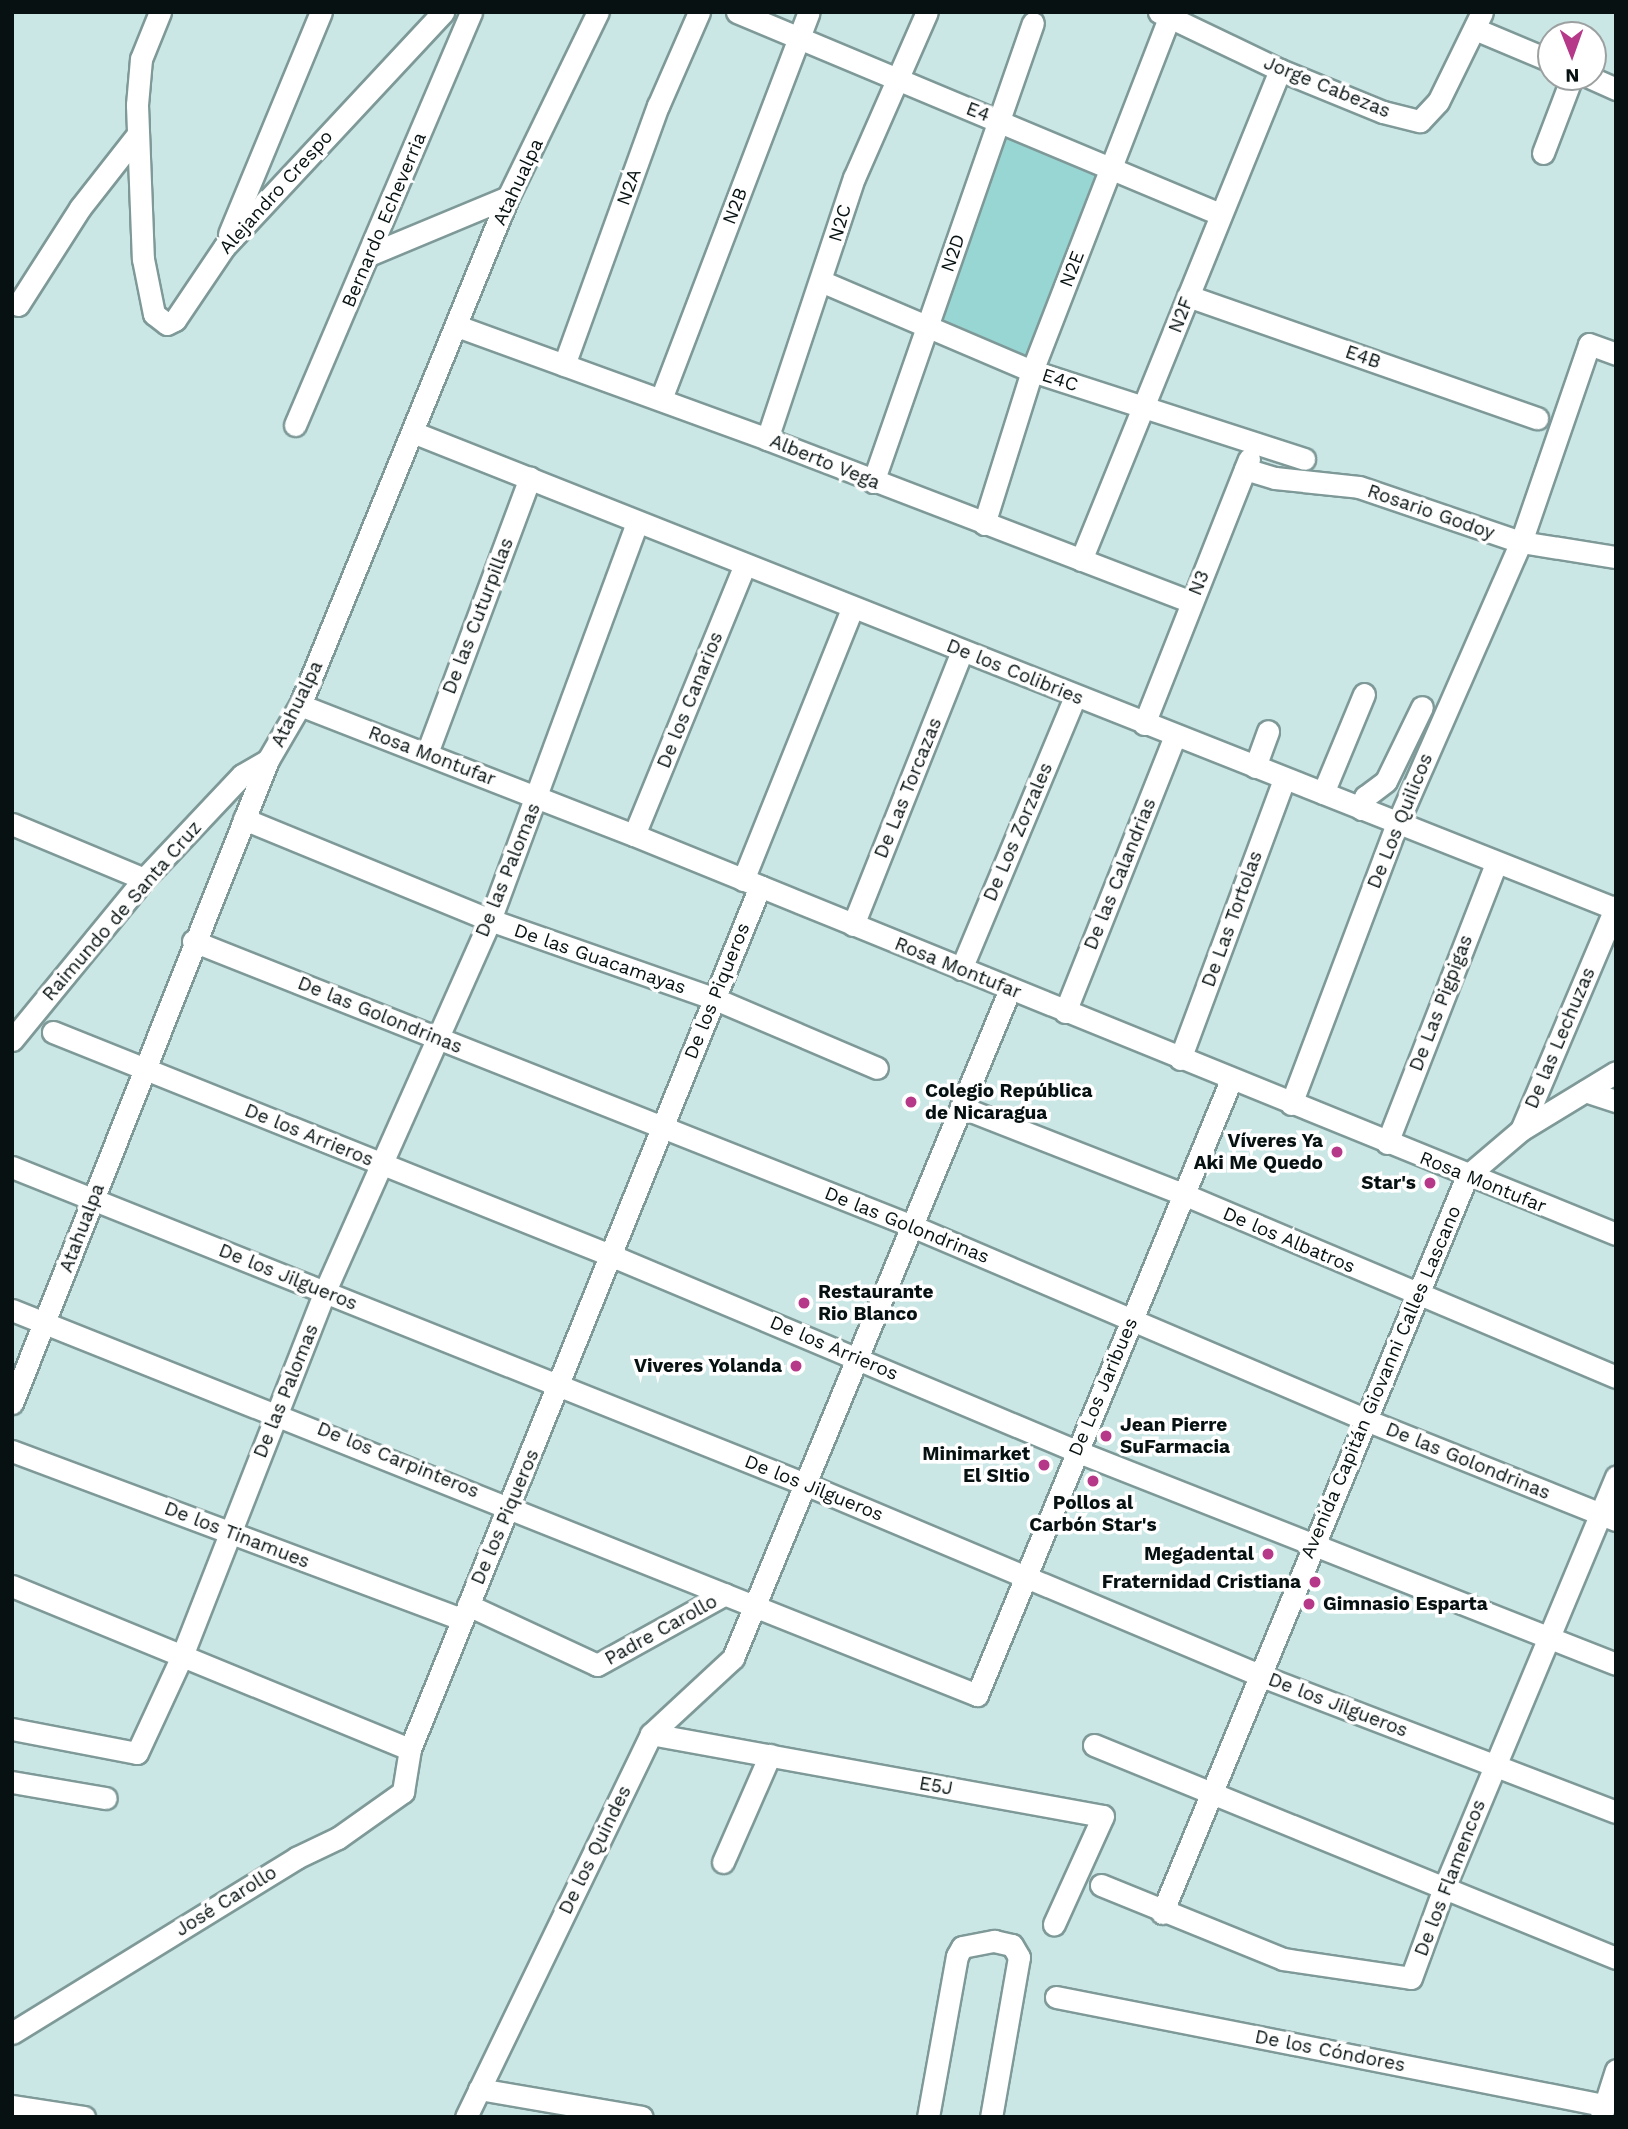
<!DOCTYPE html>
<html>
<head>
<meta charset="utf-8">
<style>
	body { margin:0 }
	#map { position:relative; width:1628px; height:2129px; overflow:hidden; background:#cae7e6; font-family:"Work Sans",sans-serif }
	div>[style] { position:absolute }
	.green>* { inset:0; background:#98d6d4; transform-origin:0 0 }
	.roads { filter:drop-shadow(2px 0 #7e9998) drop-shadow(-2px 0 #7e9998) drop-shadow(0 2px #7e9998) drop-shadow(0 -2px #7e9998) }
	.minor>* { height:21px; margin:-10.5px; padding:0 10.5px; transform-origin:10.5px; border-radius:10.5px; background:#fff }
	.dots>* { width:19px; height:19px; translate:-50% -50%; box-sizing:border-box; border:4px solid #fff; border-radius:50% }
	span { translate:-50% -50%; white-space:nowrap; text-align:center; line-height:1.15; -webkit-text-stroke:7px #fff; paint-order:stroke }
	.street-label { font-size:19px; color:#071111 }
	.poi-label { font-size:19px; color:#071111; font-weight:700 }
	.left { translate:0 -50%; text-align:left }
	.right { translate:-100% -50%; text-align:right }
	.frame { position:absolute; inset:0; border:14px solid #071111; pointer-events:none }
	.north { position:absolute; left:1537px; top:21px; width:70px; height:70px; box-sizing:border-box; background:#fff; border:2px solid #9ca0a0; border-radius:50%; rotate:179deg; font-size:19px; font-weight:700; line-height:28px; text-align:center; color:#071111 }
	.north::after { content:''; display:block; margin:auto; width:24px; height:32px; background:#b63989; clip-path:polygon(50% 0,100% 100%,50% 72%,0 100%) }
</style>
</head>
<body>
<div id="map">
	<div class="green">
		<i style="left:1000px;top:127px;width:106px;height:209px;rotate:21deg"></i>
	</div>
	<div class="roads">
		<div class="minor">
			<i style="left:160px;top:12px;width:51px;rotate:112deg"></i>
			<i style="left:141px;top:59px;width:46px;rotate:95deg"></i>
			<i style="left:137px;top:105px;width:154px;rotate:87.8deg"></i>
			<i style="left:143px;top:259px;width:56px;rotate:78.7deg"></i>
			<i style="left:154px;top:314px;width:16px;rotate:38deg"></i>
			<i style="left:167px;top:324px;width:9px;rotate:-27deg"></i>
			<i style="left:175px;top:320px;width:89px;rotate:-56deg"></i>
			<i style="left:225px;top:246px;width:320px;rotate:-47deg"></i>
			<i style="left:737px;top:12px;width:524px;rotate:22.7deg"></i>
			<i style="left:1159px;top:12px;width:134px;rotate:25.6deg"></i>
			<i style="left:1280px;top:70px;width:111px;rotate:22.2deg"></i>
			<i style="left:1383px;top:112px;width:38px;rotate:14deg"></i>
			<i style="left:1420px;top:121px;width:26px;rotate:-47deg"></i>
			<i style="left:1438px;top:102px;width:100px;rotate:-63.9deg"></i>
			<i style="left:1475px;top:29px;width:82px;rotate:22.8deg"></i>
			<i style="left:1589px;top:77px;width:30px;rotate:24deg"></i>
			<i style="left:1543px;top:153px;width:81px;rotate:-69.1deg"></i>
			<i style="left:229px;top:234px;width:240px;rotate:-67.5deg"></i>
			<i style="left:371px;top:254px;width:148px;rotate:-22.6deg"></i>
			<i style="left:823px;top:282px;width:227px;rotate:23.1deg"></i>
			<i style="left:1032px;top:371px;width:286px;rotate:17.9deg"></i>
			<i style="left:1188px;top:296px;width:370px;rotate:19.3deg"></i>
			<i style="left:18px;top:305px;width:115px;rotate:-57.4deg"></i>
			<i style="left:80px;top:208px;width:94px;rotate:-51.9deg"></i>
			<i style="left:457px;top:326px;width:330px;rotate:20deg"></i>
			<i style="left:767px;top:439px;width:454px;rotate:21deg"></i>
			<i style="left:564px;top:365px;width:276px;rotate:-70.1deg"></i>
			<i style="left:658px;top:106px;width:103px;rotate:-66.4deg"></i>
			<i style="left:661px;top:399px;width:414px;rotate:-69.1deg"></i>
			<i style="left:295px;top:425px;width:449px;rotate:-66.9deg"></i>
			<i style="left:415px;top:433px;width:1292px;rotate:21.62deg"></i>
			<i style="left:767px;top:439px;width:275px;rotate:-71.6deg"></i>
			<i style="left:854px;top:178px;width:181px;rotate:-66.3deg"></i>
			<i style="left:1245px;top:469px;width:31px;rotate:17deg"></i>
			<i style="left:1275px;top:478px;width:84px;rotate:6.1deg"></i>
			<i style="left:1359px;top:487px;width:171px;rotate:18.8deg"></i>
			<i style="left:1521px;top:542px;width:96px;rotate:9deg"></i>
			<i style="left:873px;top:482px;width:486px;rotate:-70.8deg"></i>
			<i style="left:984px;top:524px;width:160px;rotate:-72.6deg"></i>
			<i style="left:1032px;top:371px;width:380px;rotate:-68.8deg"></i>
			<i style="left:1081px;top:560px;width:529px;rotate:-67.9deg"></i>
			<i style="left:300px;top:705px;width:358px;rotate:21.3deg"></i>
			<i style="left:634px;top:835px;width:1060px;rotate:22.11deg"></i>
			<i style="left:1144px;top:724px;width:285px;rotate:-68.4deg"></i>
			<i style="left:427px;top:753px;width:294px;rotate:-69.5deg"></i>
			<i style="left:1255px;top:767px;width:38px;rotate:-70deg"></i>
			<i style="left:1323px;top:793px;width:107px;rotate:-67.5deg"></i>
			<i style="left:1361px;top:809px;width:13px;rotate:-72deg"></i>
			<i style="left:1365px;top:797px;width:26px;rotate:-37deg"></i>
			<i style="left:1386px;top:781px;width:82px;rotate:-64.1deg"></i>
			<i style="left:244px;top:819px;width:266px;rotate:22.3deg"></i>
			<i style="left:490px;top:920px;width:236px;rotate:19.3deg"></i>
			<i style="left:713px;top:998px;width:178px;rotate:23.1deg"></i>
			<i style="left:12px;top:824px;width:143px;rotate:22.6deg"></i>
			<i style="left:634px;top:835px;width:292px;rotate:-67.7deg"></i>
			<i style="left:743px;top:880px;width:294px;rotate:-68.1deg"></i>
			<i style="left:853px;top:925px;width:295px;rotate:-68.3deg"></i>
			<i style="left:193px;top:941px;width:773px;rotate:21.62deg"></i>
			<i style="left:912px;top:1226px;width:494px;rotate:23.1deg"></i>
			<i style="left:1366px;top:1420px;width:269px;rotate:21.8deg"></i>
			<i style="left:961px;top:969px;width:296px;rotate:-67.3deg"></i>
			<i style="left:1065px;top:1012px;width:297px;rotate:-68.3deg"></i>
			<i style="left:53px;top:1032px;width:600px;rotate:21.82deg"></i>
			<i style="left:610px;top:1255px;width:506px;rotate:22.81deg"></i>
			<i style="left:1076px;top:1451px;width:580px;rotate:21.53deg"></i>
			<i style="left:12px;top:1040px;width:208px;rotate:-50.7deg"></i>
			<i style="left:144px;top:879px;width:143px;rotate:-46.7deg"></i>
			<i style="left:242px;top:775px;width:30px;rotate:-30deg"></i>
			<i style="left:1180px;top:1059px;width:299px;rotate:-69.6deg"></i>
			<i style="left:1585px;top:1091px;width:33px;rotate:18deg"></i>
			<i style="left:1291px;top:1104px;width:299px;rotate:-69.3deg"></i>
			<i style="left:1397px;top:824px;width:308px;rotate:-66.3deg"></i>
			<i style="left:1521px;top:542px;width:209px;rotate:-71deg"></i>
			<i style="left:1589px;top:344px;width:29px;rotate:20deg"></i>
			<i style="left:961px;top:1107px;width:238px;rotate:21.4deg"></i>
			<i style="left:1183px;top:1194px;width:470px;rotate:22.9deg"></i>
			<i style="left:1521px;top:1130px;width:243px;rotate:-67deg"></i>
			<i style="left:1387px;top:1143px;width:300px;rotate:-68.7deg"></i>
			<i style="left:12px;top:1167px;width:854px;rotate:21.79deg"></i>
			<i style="left:805px;top:1484px;width:493px;rotate:22.8deg"></i>
			<i style="left:1259px;top:1675px;width:382px;rotate:21deg"></i>
			<i style="left:12px;top:1310px;width:1039px;rotate:21.75deg"></i>
			<i style="left:977px;top:1695px;width:665px;rotate:-67.56deg"></i>
			<i style="left:12px;top:1403px;width:692px;rotate:-68.29deg"></i>
			<i style="left:268px;top:760px;width:64px;rotate:-59.8deg"></i>
			<i style="left:300px;top:705px;width:549px;rotate:-67.73deg"></i>
			<i style="left:508px;top:197px;width:206px;rotate:-64.1deg"></i>
			<i style="left:12px;top:1451px;width:480px;rotate:20.5deg"></i>
			<i style="left:12px;top:1586px;width:430px;rotate:22.3deg"></i>
			<i style="left:468px;top:1605px;width:142px;rotate:24.9deg"></i>
			<i style="left:597px;top:1665px;width:146px;rotate:-29deg"></i>
			<i style="left:12px;top:1729px;width:127px;rotate:10.9deg"></i>
			<i style="left:137px;top:1753px;width:107px;rotate:-65.1deg"></i>
			<i style="left:182px;top:1656px;width:392px;rotate:-68.6deg"></i>
			<i style="left:325px;top:1291px;width:406px;rotate:-66deg"></i>
			<i style="left:490px;top:920px;width:424px;rotate:-69.7deg"></i>
			<i style="left:651px;top:1734px;width:459px;rotate:10.3deg"></i>
			<i style="left:1103px;top:1816px;width:119px;rotate:114.4deg"></i>
			<i style="left:1094px;top:1745px;width:564px;rotate:22.2deg"></i>
			<i style="left:12px;top:1782px;width:95px;rotate:9.7deg"></i>
			<i style="left:723px;top:1862px;width:117px;rotate:-66.3deg"></i>
			<i style="left:1101px;top:1885px;width:196px;rotate:22.1deg"></i>
			<i style="left:1283px;top:1959px;width:129px;rotate:8.4deg"></i>
			<i style="left:1411px;top:1978px;width:96px;rotate:-69.9deg"></i>
			<i style="left:1444px;top:1888px;width:446px;rotate:-67.3deg"></i>
			<i style="left:1162px;top:1913px;width:798px;rotate:-67.52deg"></i>
			<i style="left:1467px;top:1176px;width:71px;rotate:-40.4deg"></i>
			<i style="left:1521px;top:1130px;width:111px;rotate:-31.4deg"></i>
			<i style="left:1056px;top:1997px;width:558px;rotate:11.17deg"></i>
			<i style="left:12px;top:2033px;width:334px;rotate:-31.6deg"></i>
			<i style="left:296px;top:1858px;width:47px;rotate:-25.5deg"></i>
			<i style="left:338px;top:1838px;width:80px;rotate:-35.3deg"></i>
			<i style="left:403px;top:1792px;width:44px;rotate:-80.8deg"></i>
			<i style="left:410px;top:1749px;width:931px;rotate:-67.92deg"></i>
			<i style="left:479px;top:2089px;width:165px;rotate:9.7deg"></i>
			<i style="left:12px;top:2106px;width:73px;rotate:8.7deg"></i>
			<i style="left:466px;top:2117px;width:425px;rotate:-64.2deg"></i>
			<i style="left:651px;top:1734px;width:112px;rotate:-42.8deg"></i>
			<i style="left:733px;top:1658px;width:724px;rotate:-67.51deg"></i>
			<i style="left:928px;top:2117px;width:164px;rotate:-79.8deg"></i>
			<i style="left:957px;top:1956px;width:10px;rotate:-61deg"></i>
			<i style="left:962px;top:1947px;width:33px;rotate:-11deg"></i>
			<i style="left:994px;top:1941px;width:18px;rotate:13deg"></i>
			<i style="left:1012px;top:1945px;width:14px;rotate:60deg"></i>
			<i style="left:1019px;top:1957px;width:162px;rotate:99.9deg"></i>
			<i style="left:1601px;top:2117px;width:49px;rotate:-72.3deg"></i>
		</div>
	</div>
	<div class="dots">
		<i style="left:911px;top:1102px;background:#b63989"></i>
		<i style="left:1337px;top:1152px;background:#b63989"></i>
		<i style="left:1430px;top:1183px;background:#b63989"></i>
		<i style="left:804px;top:1303px;background:#b63989"></i>
		<i style="left:796px;top:1366px;background:#b63989"></i>
		<i style="left:1106px;top:1436px;background:#b63989"></i>
		<i style="left:1044px;top:1465px;background:#b63989"></i>
		<i style="left:1093px;top:1481px;background:#b63989"></i>
		<i style="left:1268px;top:1554px;background:#b63989"></i>
		<i style="left:1315px;top:1582px;background:#b63989"></i>
		<i style="left:1309px;top:1604px;background:#b63989"></i>
	</div>
	<div class="street-label">
		<span style="left:1327px;top:87px;rotate:22deg">Jorge Cabezas</span>
		<span style="left:978px;top:112px;rotate:21deg">E4</span>
		<span style="left:518px;top:182px;rotate:-65deg">Atahualpa</span>
		<span style="left:629px;top:187px;rotate:-70deg">N2A</span>
		<span style="left:276px;top:192px;rotate:-48deg">Alejandro Crespo</span>
		<span style="left:735px;top:206px;rotate:-69deg">N2B</span>
		<span style="left:384px;top:220px;rotate:-67deg">Bernardo Echeverria</span>
		<span style="left:840px;top:223px;rotate:-74deg">N2C</span>
		<span style="left:953px;top:253px;rotate:-71deg">N2D</span>
		<span style="left:1072px;top:269px;rotate:-69deg">N2E</span>
		<span style="left:1181px;top:315px;rotate:-69deg">N2F</span>
		<span style="left:1363px;top:357px;rotate:19deg">E4B</span>
		<span style="left:1060px;top:380px;rotate:18deg">E4C</span>
		<span style="left:825px;top:462px;rotate:22deg">Alberto Vega</span>
		<span style="left:1431px;top:512px;rotate:19deg">Rosario Godoy</span>
		<span style="left:1199px;top:583px;rotate:-68deg">N3</span>
		<span style="left:478px;top:616px;rotate:-69deg">De las Cuturpillas</span>
		<span style="left:1015px;top:672px;rotate:22deg">De los Colibries</span>
		<span style="left:690px;top:700px;rotate:-68deg">De los Canarios</span>
		<span style="left:297px;top:704px;rotate:-64deg">Atahualpa</span>
		<span style="left:432px;top:756px;rotate:21deg">Rosa Montufar</span>
		<span style="left:908px;top:788px;rotate:-68deg">De Las Torcazas</span>
		<span style="left:1400px;top:821px;rotate:-68deg">De Los Quilicos</span>
		<span style="left:1018px;top:832px;rotate:-67deg">De Los Zorzales</span>
		<span style="left:508px;top:870px;rotate:-68deg">De las Palomas</span>
		<span style="left:1120px;top:874px;rotate:-68deg">De las Calandrias</span>
		<span style="left:122px;top:911px;rotate:-49deg">Raimundo de Santa Cruz</span>
		<span style="left:1232px;top:919px;rotate:-70deg">De Las Tortolas</span>
		<span style="left:600px;top:959px;rotate:19deg">De las Guacamayas</span>
		<span style="left:958px;top:968px;rotate:22deg">Rosa Montufar</span>
		<span style="left:717px;top:991px;rotate:-68deg">De los Piqueros</span>
		<span style="left:1441px;top:1003px;rotate:-69deg">De Las Pigpigas</span>
		<span style="left:380px;top:1015px;rotate:22deg">De las Golondrinas</span>
		<span style="left:1560px;top:1038px;rotate:-67deg">De las Lechuzas</span>
		<span style="left:309px;top:1135px;rotate:22deg">De los Arrieros</span>
		<span style="left:1483px;top:1182px;rotate:22deg">Rosa Montufar</span>
		<span style="left:907px;top:1225px;rotate:22deg">De las Golondrinas</span>
		<span style="left:82px;top:1228px;rotate:-69deg">Atahualpa</span>
		<span style="left:1289px;top:1240px;rotate:23deg">De los Albatros</span>
		<span style="left:288px;top:1277px;rotate:22deg">De los Jilgueros</span>
		<span style="left:834px;top:1348px;rotate:23deg">De los Arrieros</span>
		<span style="left:1381px;top:1382px;rotate:-67deg">Avenida Capitán Giovanni Calles Lascano</span>
		<span style="left:1103px;top:1387px;rotate:-67deg">De Los Jaribues</span>
		<span style="left:286px;top:1391px;rotate:-68deg">De las Palomas</span>
		<span style="left:398px;top:1460px;rotate:22deg">De los Carpinteros</span>
		<span style="left:1468px;top:1461px;rotate:22deg">De las Golondrinas</span>
		<span style="left:814px;top:1488px;rotate:22deg">De los Jilgueros</span>
		<span style="left:505px;top:1517px;rotate:-67deg">De los Piqueros</span>
		<span style="left:237px;top:1535px;rotate:21deg">De los Tinamues</span>
		<span style="left:661px;top:1630px;rotate:-29deg">Padre Carollo</span>
		<span style="left:1338px;top:1705px;rotate:21deg">De los Jilgueros</span>
		<span style="left:936px;top:1786px;rotate:10deg">E5J</span>
		<span style="left:595px;top:1850px;rotate:-64deg">De los Quindes</span>
		<span style="left:1450px;top:1878px;rotate:-69deg">De los Flamencos</span>
		<span style="left:226px;top:1901px;rotate:-32deg">José Carollo</span>
		<span style="left:1330px;top:2051px;rotate:11deg">De los Cóndores</span>
	</div>
	<div class="poi-label">
		<span class="left" style="left:925px;top:1102px">Colegio República<br>de Nicaragua</span>
		<span class="right" style="left:1323px;top:1152px">Víveres Ya<br>Aki Me Quedo</span>
		<span class="right" style="left:1416px;top:1183px">Star's</span>
		<span class="left" style="left:818px;top:1303px">Restaurante<br>Rio Blanco</span>
		<span class="right" style="left:782px;top:1366px">Viveres Yolanda</span>
		<span class="left" style="left:1120px;top:1436px">Jean Pierre<br>SuFarmacia</span>
		<span class="right" style="left:1030px;top:1465px">Minimarket<br>El SItio</span>
		<span style="left:1093px;top:1514px">Pollos al<br>Carbón Star's</span>
		<span class="right" style="left:1254px;top:1554px">Megadental</span>
		<span class="right" style="left:1301px;top:1582px">Fraternidad Cristiana</span>
		<span class="left" style="left:1323px;top:1604px">Gimnasio Esparta</span>
	</div>
	<div class="frame"></div>
	<div class="north">N</div>
</div>
</body>
</html>
